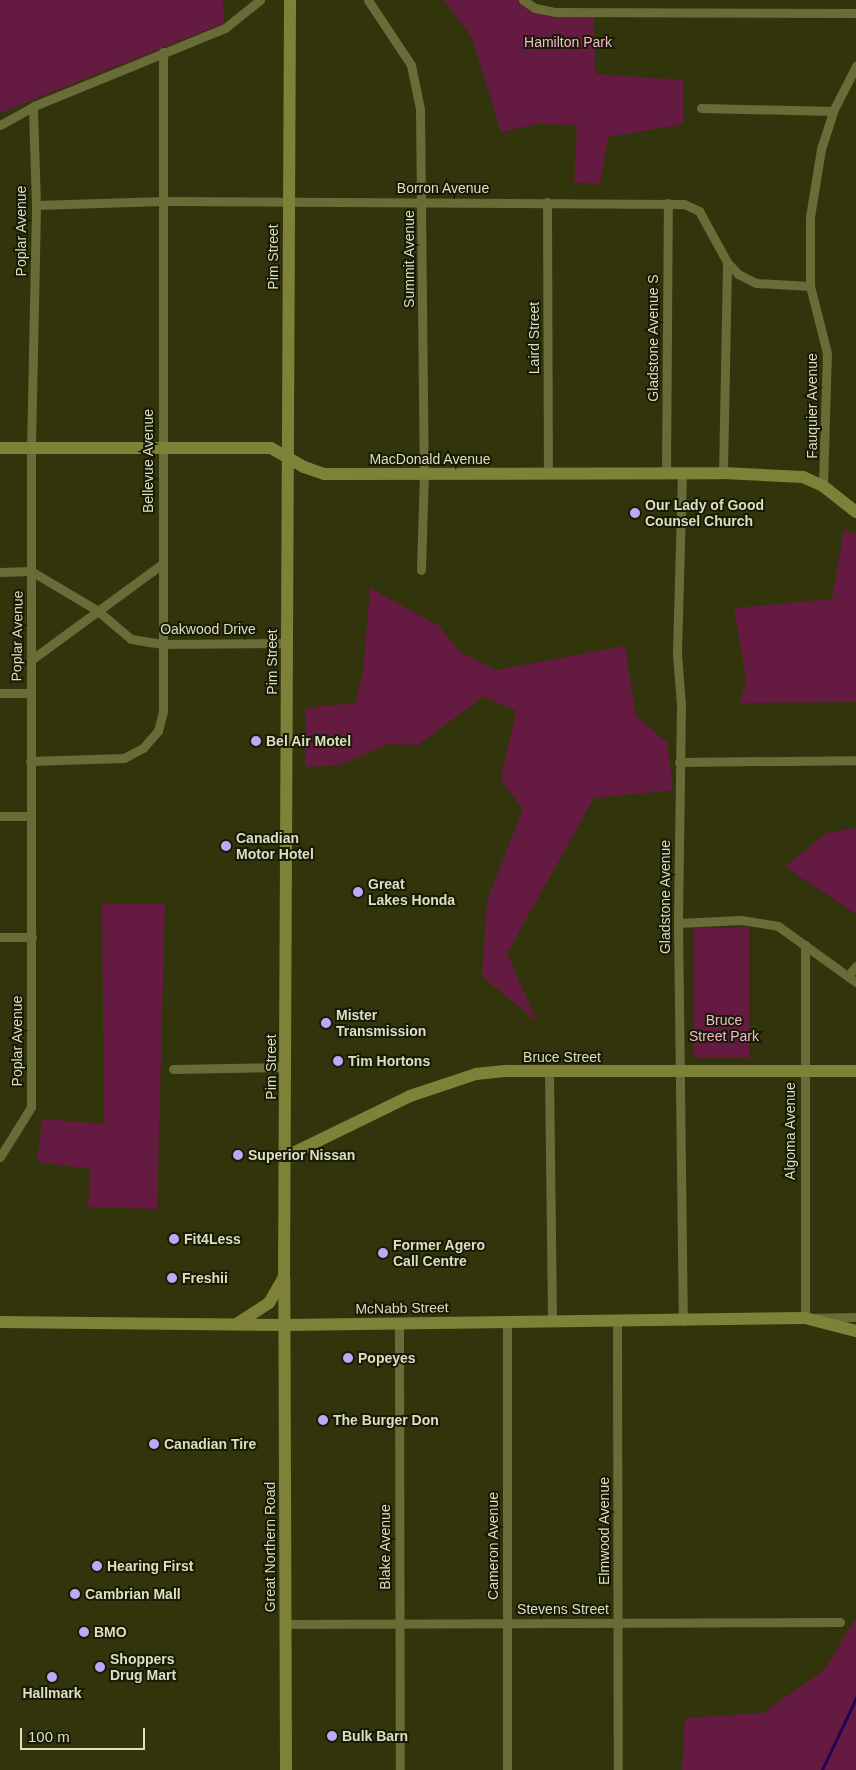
<!DOCTYPE html>
<html>
<head>
<meta charset="utf-8">
<style>
	body { margin:0 }
	#map { position:relative; width:856px; height:1770px; overflow:hidden; background:#32340b; font-family:Arial,sans-serif }
	div>[style] { position:absolute }
	.green>* { inset:0; background:#651b41; transform-origin:0 0 }
	.stream>* { height:2.5px; margin:-1.25px; padding:0 1.25px; transform-origin:1.25px; border-radius:1.25px; background:#240053 }
	.street>* { height:9px; margin:-4.5px; padding:0 4.5px; transform-origin:4.5px; border-radius:4.5px; background:#686c37 }
	.secondary>* { height:12px; margin:-6px; padding:0 6px; transform-origin:6px; border-radius:6px; background:#7d8238 }
	.dots>* { width:14px; height:14px; translate:-50% -50%; box-sizing:border-box; border:2px solid #191b05; border-radius:50% }
	span { translate:-50% -50%; white-space:nowrap; text-align:center; line-height:1.15; -webkit-text-stroke:4px #191b05; paint-order:stroke }
	.park-label { font-size:14px; color:#f4b7d0 }
	.street-label { font-size:14px; color:#dbdfc3 }
	.poi-label { font-size:14px; color:#dbdfc3; font-weight:700 }
	.left { translate:0 -50%; text-align:left }
	.scale { position:absolute; left:20px; top:1728px; width:125px; height:22px; box-sizing:border-box; border:2px solid #dbdfc3; border-top:0; padding-left:6px; font-size:15px; line-height:18px; white-space:nowrap; color:#dbdfc3; -webkit-text-stroke:4px #191b05; paint-order:stroke }
</style>
</head>
<body>
<div id="map">
	<div class="green">
		<i style="clip-path:polygon(0 0,223px 0,224px 23px,0 113px)"></i>
		<i style="clip-path:polygon(444px 0,519px 0,539px 14px,594px 17px,595px 74px,683px 80px,683px 124px,608px 137px,600px 184px,574px 182px,577px 125px,537px 124px,501px 132px,472px 38px)"></i>
		<i style="clip-path:polygon(844px 529px,856px 534px,856px 702px,740px 703px,746px 679px,734px 608px,832px 599px)"></i>
		<i style="clip-path:polygon(370px 588px,439px 626px,460px 652px,496px 670px,625px 646px,636px 716px,667px 742px,673px 790px,594px 798px,507px 953px,537px 1022px,482px 976px,487px 901px,523px 809px,501px 780px,516px 711px,484px 696px,418px 745px,389px 744px,338px 765px,305px 767px,305px 708px,355px 703px,363px 672px)"></i>
		<i style="clip-path:polygon(856px 828px,856px 914px,785px 867px,826px 833px)"></i>
		<i style="clip-path:polygon(165px 903px,157px 1209px,88px 1207px,91px 1169px,37px 1162px,42px 1119px,104px 1124px,102px 904px)"></i>
		<i style="left:694px;top:928px;width:55px;height:130px"></i>
		<i style="clip-path:polygon(856px 1618px,856px 1770px,682px 1770px,685px 1718px,763px 1713px,824px 1670px)"></i>
	</div>
	<div class="stream">
		<i style="left:822px;top:1770px;width:80px;rotate:-64.7deg"></i>
	</div>
	<div class="street">
		<i style="left:368px;top:0;width:78px;rotate:56.5deg"></i>
		<i style="left:411px;top:65px;width:45px;rotate:78.4deg"></i>
		<i style="left:420px;top:109px;width:364px;rotate:89.4deg"></i>
		<i style="left:424px;top:473px;width:97px;rotate:91.8deg"></i>
		<i style="left:523px;top:0;width:14px;rotate:34deg"></i>
		<i style="left:535px;top:8px;width:20px;rotate:11deg"></i>
		<i style="left:555px;top:12px;width:301px;rotate:0.2deg"></i>
		<i style="left:701px;top:108px;width:132px;rotate:1.3deg"></i>
		<i style="left:0;top:125px;width:39px;rotate:-29deg"></i>
		<i style="left:34px;top:106px;width:206px;rotate:-22.2deg"></i>
		<i style="left:225px;top:28px;width:45px;rotate:-38.7deg"></i>
		<i style="left:547px;top:202px;width:272px;rotate:89.8deg"></i>
		<i style="left:36px;top:205px;width:128px;rotate:-1.8deg"></i>
		<i style="left:164px;top:201px;width:520px;rotate:0.33deg"></i>
		<i style="left:684px;top:204px;width:17px;rotate:25deg"></i>
		<i style="left:699px;top:211px;width:58px;rotate:61.2deg"></i>
		<i style="left:727px;top:262px;width:16px;rotate:47deg"></i>
		<i style="left:738px;top:274px;width:20px;rotate:27deg"></i>
		<i style="left:756px;top:283px;width:54px;rotate:3.2deg"></i>
		<i style="left:682px;top:473px;width:181px;rotate:91.6deg"></i>
		<i style="left:677px;top:654px;width:51px;rotate:85.5deg"></i>
		<i style="left:681px;top:705px;width:218px;rotate:90.8deg"></i>
		<i style="left:678px;top:923px;width:398px;rotate:89.3deg"></i>
		<i style="left:723px;top:473px;width:211px;rotate:-88.9deg"></i>
		<i style="left:666px;top:474px;width:271px;rotate:-89.6deg"></i>
		<i style="left:823px;top:486px;width:133px;rotate:-88.3deg"></i>
		<i style="left:827px;top:353px;width:69px;rotate:-104.2deg"></i>
		<i style="left:810px;top:286px;width:69px;rotate:-90deg"></i>
		<i style="left:810px;top:217px;width:69px;rotate:-80.8deg"></i>
		<i style="left:821px;top:149px;width:40px;rotate:-72deg"></i>
		<i style="left:833px;top:111px;width:51px;rotate:-62.9deg"></i>
		<i style="left:0;top:572px;width:31px;rotate:-2deg"></i>
		<i style="left:31px;top:571px;width:78px;rotate:30.8deg"></i>
		<i style="left:98px;top:611px;width:43px;rotate:40.3deg"></i>
		<i style="left:131px;top:639px;width:30px;rotate:9deg"></i>
		<i style="left:161px;top:644px;width:126px;rotate:-0.5deg"></i>
		<i style="left:31px;top:660px;width:161px;rotate:-36.2deg"></i>
		<i style="left:0;top:693px;width:30px"></i>
		<i style="left:30px;top:761px;width:94px;rotate:-1.8deg"></i>
		<i style="left:124px;top:758px;width:21px;rotate:-28deg"></i>
		<i style="left:143px;top:748px;width:23px;rotate:-49deg"></i>
		<i style="left:158px;top:731px;width:21px;rotate:-76deg"></i>
		<i style="left:163px;top:711px;width:659px;rotate:-90deg"></i>
		<i style="left:679px;top:762px;width:177px;rotate:-0.6deg"></i>
		<i style="left:0;top:816px;width:31px"></i>
		<i style="left:678px;top:923px;width:63px;rotate:-2.7deg"></i>
		<i style="left:741px;top:920px;width:37px;rotate:9deg"></i>
		<i style="left:778px;top:926px;width:96px;rotate:35.7deg"></i>
		<i style="left:0;top:937px;width:32px"></i>
		<i style="left:805px;top:945px;width:373px;rotate:90deg"></i>
		<i style="left:805px;top:1318px;width:51px;rotate:-1.1deg"></i>
		<i style="left:848px;top:976px;width:13px;rotate:-51deg"></i>
		<i style="left:173px;top:1069px;width:113px;rotate:-1deg"></i>
		<i style="left:549px;top:1072px;width:250px;rotate:89.3deg"></i>
		<i style="left:0;top:1157px;width:59px;rotate:-58.2deg"></i>
		<i style="left:31px;top:1107px;width:659px;rotate:-90deg"></i>
		<i style="left:31px;top:448px;width:243px;rotate:-88.8deg"></i>
		<i style="left:36px;top:205px;width:98px;rotate:-91.8deg"></i>
		<i style="left:617px;top:1321px;width:449px;rotate:89.9deg"></i>
		<i style="left:399px;top:1323px;width:447px;rotate:89.9deg"></i>
		<i style="left:285px;top:1624px;width:555px;rotate:-0.21deg"></i>
		<i style="left:507px;top:1770px;width:448px;rotate:-90deg"></i>
	</div>
	<div class="secondary">
		<i style="left:0;top:448px;width:271px"></i>
		<i style="left:271px;top:448px;width:38px;rotate:30deg"></i>
		<i style="left:304px;top:467px;width:21px;rotate:19deg"></i>
		<i style="left:324px;top:474px;width:399px;rotate:-0.1deg"></i>
		<i style="left:723px;top:473px;width:80px;rotate:2.9deg"></i>
		<i style="left:803px;top:477px;width:22px;rotate:24deg"></i>
		<i style="left:823px;top:486px;width:42px;rotate:38.2deg"></i>
		<i style="left:285px;top:1157px;width:139px;rotate:-26deg"></i>
		<i style="left:410px;top:1096px;width:70px;rotate:-18.4deg"></i>
		<i style="left:476px;top:1074px;width:31px;rotate:-6deg"></i>
		<i style="left:507px;top:1071px;width:349px"></i>
		<i style="left:0;top:1322px;width:285px;rotate:0.6deg"></i>
		<i style="left:285px;top:1325px;width:520px;rotate:-0.77deg"></i>
		<i style="left:805px;top:1318px;width:53px;rotate:14.3deg"></i>
		<i style="left:238px;top:1323px;width:37px;rotate:-33deg"></i>
		<i style="left:269px;top:1303px;width:30px;rotate:-60deg"></i>
		<i style="left:286px;top:1770px;width:493px;rotate:-90.2deg"></i>
		<i style="left:284px;top:1277px;width:1277px;rotate:-89.73deg"></i>
	</div>
	<div class="dots">
		<i style="left:635px;top:513px;background:#baaaf7"></i>
		<i style="left:256px;top:741px;background:#baaaf7"></i>
		<i style="left:226px;top:846px;background:#baaaf7"></i>
		<i style="left:358px;top:892px;background:#baaaf7"></i>
		<i style="left:326px;top:1023px;background:#baaaf7"></i>
		<i style="left:338px;top:1061px;background:#baaaf7"></i>
		<i style="left:238px;top:1155px;background:#baaaf7"></i>
		<i style="left:174px;top:1239px;background:#baaaf7"></i>
		<i style="left:383px;top:1253px;background:#baaaf7"></i>
		<i style="left:172px;top:1278px;background:#baaaf7"></i>
		<i style="left:348px;top:1358px;background:#baaaf7"></i>
		<i style="left:323px;top:1420px;background:#baaaf7"></i>
		<i style="left:154px;top:1444px;background:#baaaf7"></i>
		<i style="left:97px;top:1566px;background:#baaaf7"></i>
		<i style="left:75px;top:1594px;background:#baaaf7"></i>
		<i style="left:84px;top:1632px;background:#baaaf7"></i>
		<i style="left:100px;top:1667px;background:#baaaf7"></i>
		<i style="left:52px;top:1677px;background:#baaaf7"></i>
		<i style="left:332px;top:1736px;background:#baaaf7"></i>
	</div>
	<div class="park-label">
		<span style="left:568px;top:42px">Hamilton Park</span>
		<span style="left:724px;top:1028px">Bruce<br>Street Park</span>
	</div>
	<div class="street-label">
		<span style="left:443px;top:188px">Borron Avenue</span>
		<span style="left:21px;top:231px;rotate:-90deg">Poplar Avenue</span>
		<span style="left:273px;top:257px;rotate:-90deg">Pim Street</span>
		<span style="left:409px;top:259px;rotate:-90deg">Summit Avenue</span>
		<span style="left:534px;top:338px;rotate:-90deg">Laird Street</span>
		<span style="left:653px;top:338px;rotate:-90deg">Gladstone Avenue S</span>
		<span style="left:812px;top:406px;rotate:-90deg">Fauquier Avenue</span>
		<span style="left:430px;top:459px">MacDonald Avenue</span>
		<span style="left:148px;top:461px;rotate:-90deg">Bellevue Avenue</span>
		<span style="left:208px;top:629px">Oakwood Drive</span>
		<span style="left:17px;top:636px;rotate:-89deg">Poplar Avenue</span>
		<span style="left:272px;top:662px;rotate:-90deg">Pim Street</span>
		<span style="left:665px;top:897px;rotate:-90deg">Gladstone Avenue</span>
		<span style="left:17px;top:1041px;rotate:-90deg">Poplar Avenue</span>
		<span style="left:562px;top:1057px">Bruce Street</span>
		<span style="left:271px;top:1067px;rotate:-90deg">Pim Street</span>
		<span style="left:790px;top:1131px;rotate:-90deg">Algoma Avenue</span>
		<span style="left:402px;top:1308px;rotate:-1deg">McNabb Street</span>
		<span style="left:604px;top:1531px;rotate:-90deg">Elmwood Avenue</span>
		<span style="left:493px;top:1546px;rotate:-90deg">Cameron Avenue</span>
		<span style="left:270px;top:1547px;rotate:-90deg">Great Northern Road</span>
		<span style="left:385px;top:1547px;rotate:-90deg">Blake Avenue</span>
		<span style="left:563px;top:1609px">Stevens Street</span>
	</div>
	<div class="poi-label">
		<span class="left" style="left:645px;top:513px">Our Lady of Good<br>Counsel Church</span>
		<span class="left" style="left:266px;top:741px">Bel Air Motel</span>
		<span class="left" style="left:236px;top:846px">Canadian<br>Motor Hotel</span>
		<span class="left" style="left:368px;top:892px">Great<br>Lakes Honda</span>
		<span class="left" style="left:336px;top:1023px">Mister<br>Transmission</span>
		<span class="left" style="left:348px;top:1061px">Tim Hortons</span>
		<span class="left" style="left:248px;top:1155px">Superior Nissan</span>
		<span class="left" style="left:184px;top:1239px">Fit4Less</span>
		<span class="left" style="left:393px;top:1253px">Former Agero<br>Call Centre</span>
		<span class="left" style="left:182px;top:1278px">Freshii</span>
		<span class="left" style="left:358px;top:1358px">Popeyes</span>
		<span class="left" style="left:333px;top:1420px">The Burger Don</span>
		<span class="left" style="left:164px;top:1444px">Canadian Tire</span>
		<span class="left" style="left:107px;top:1566px">Hearing First</span>
		<span class="left" style="left:85px;top:1594px">Cambrian Mall</span>
		<span class="left" style="left:94px;top:1632px">BMO</span>
		<span class="left" style="left:110px;top:1667px">Shoppers<br>Drug Mart</span>
		<span style="left:52px;top:1693px">Hallmark</span>
		<span class="left" style="left:342px;top:1736px">Bulk Barn</span>
	</div>
	<div class="scale">100 m</div>
</div>
</body>
</html>
